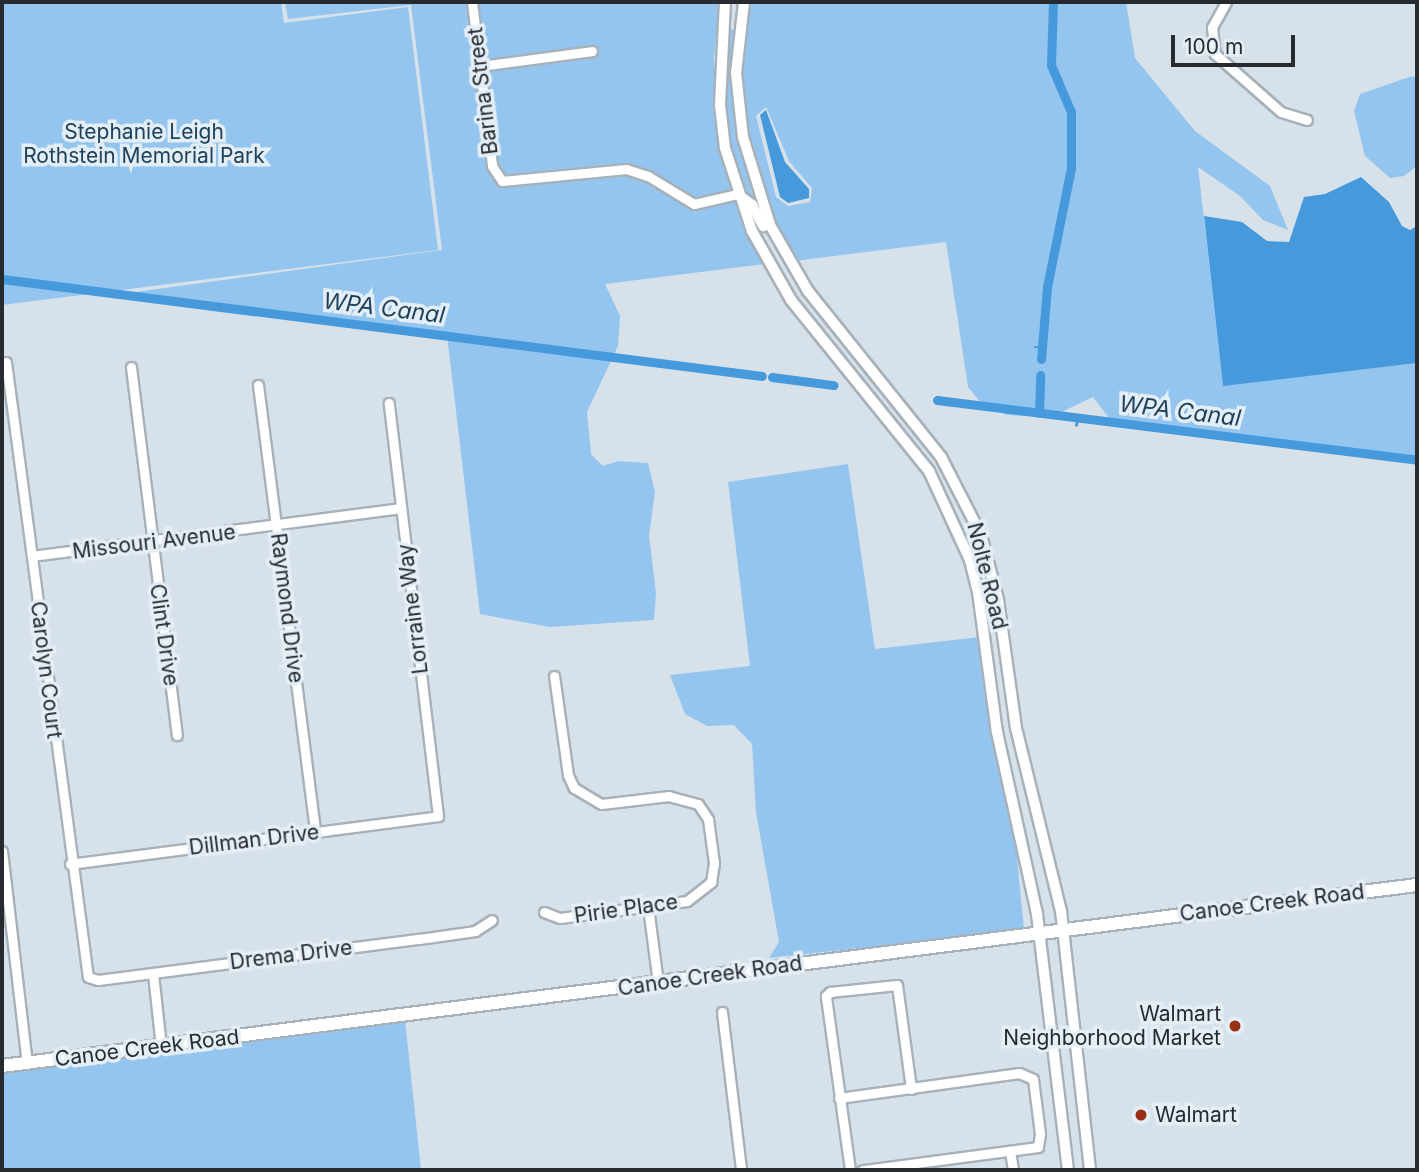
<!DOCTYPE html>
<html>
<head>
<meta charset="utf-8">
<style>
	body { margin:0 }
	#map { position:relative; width:1419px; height:1172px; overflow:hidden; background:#d7e1ea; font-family:Inter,sans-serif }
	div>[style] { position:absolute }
	.green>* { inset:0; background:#93c5ef }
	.water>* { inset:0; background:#469adb }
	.stream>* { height:2.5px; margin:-1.25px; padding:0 1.25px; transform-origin:1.25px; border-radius:1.25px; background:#469adb }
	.canal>* { height:9px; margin:-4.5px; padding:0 4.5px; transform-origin:4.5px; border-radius:4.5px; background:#469adb }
	.roads { filter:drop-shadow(2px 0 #a7b1b9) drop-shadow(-2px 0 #a7b1b9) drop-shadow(0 2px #a7b1b9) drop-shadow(0 -2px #a7b1b9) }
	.minor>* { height:9px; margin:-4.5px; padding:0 4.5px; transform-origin:4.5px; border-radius:4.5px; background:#fff }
	.tertiary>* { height:10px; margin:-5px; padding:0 5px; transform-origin:5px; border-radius:5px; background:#fff }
	.secondary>* { height:12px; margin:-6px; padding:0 6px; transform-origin:6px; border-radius:6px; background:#fff }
	.dots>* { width:19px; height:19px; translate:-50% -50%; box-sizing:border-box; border:4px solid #e4eef7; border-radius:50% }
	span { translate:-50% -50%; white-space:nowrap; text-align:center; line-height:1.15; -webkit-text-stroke:7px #e4eef7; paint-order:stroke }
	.street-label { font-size:21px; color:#272a2e }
	.park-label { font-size:21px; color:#1e415c }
	.poi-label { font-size:21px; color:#272a2e }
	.right { translate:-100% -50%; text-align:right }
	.left { translate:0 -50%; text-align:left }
	.water-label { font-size:23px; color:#1c3f5a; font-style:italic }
	.frame { position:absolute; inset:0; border:4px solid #272a2e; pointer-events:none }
	.scale { position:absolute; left:1171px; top:35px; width:124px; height:32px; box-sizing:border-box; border:4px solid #272a2e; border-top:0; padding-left:9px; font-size:21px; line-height:24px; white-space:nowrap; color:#272a2e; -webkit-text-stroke:5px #e4eef7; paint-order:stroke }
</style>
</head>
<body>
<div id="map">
	<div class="green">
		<i style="clip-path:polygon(2px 2px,281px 2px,284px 23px,408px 7px,438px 250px,2px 305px)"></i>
		<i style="clip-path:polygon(285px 2px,720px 2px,714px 57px,720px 149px,734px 199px,764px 264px,605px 284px,620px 316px,618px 346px,587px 412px,591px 454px,603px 466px,618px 461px,648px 463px,655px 492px,649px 536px,656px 593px,654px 620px,549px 627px,480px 614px,447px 335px,128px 293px,442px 250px,411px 5px,288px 19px)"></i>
		<i style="clip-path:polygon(evenodd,749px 2px,1126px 2px,1135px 58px,1195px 131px,1270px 186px,1288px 230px,1263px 220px,1240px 196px,1198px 167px,1223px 385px,1417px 363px,1417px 458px,1113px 423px,1093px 397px,1051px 417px,1007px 415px,981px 403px,968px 387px,946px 242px,794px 261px,774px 223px,747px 136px,741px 73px,749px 2px,766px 107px,789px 161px,812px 188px,810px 202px,788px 206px,776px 197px,756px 116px,766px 107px)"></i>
		<i style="clip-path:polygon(727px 29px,735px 30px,731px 73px,738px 138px,754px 200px,741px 191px,730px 147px,724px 104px)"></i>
		<i style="clip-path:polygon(1412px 76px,1417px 78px,1417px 166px,1404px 176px,1390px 178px,1365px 156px,1354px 111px,1360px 94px)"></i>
		<i style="clip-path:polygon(848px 464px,875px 649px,980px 637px,1014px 826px,1024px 930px,769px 958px,779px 942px,756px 812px,752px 744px,734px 725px,707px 726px,685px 714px,670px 675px,750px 666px,728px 482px)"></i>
		<i style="clip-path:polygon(405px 1020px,421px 1170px,2px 1170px,2px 1070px)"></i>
	</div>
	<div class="water">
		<i style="clip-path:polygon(766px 110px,785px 162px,809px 189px,809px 198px,788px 203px,780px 197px,760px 115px)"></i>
		<i style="clip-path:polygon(1361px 177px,1389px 202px,1402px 226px,1410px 230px,1417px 226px,1417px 363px,1223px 386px,1204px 216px,1242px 222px,1267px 241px,1289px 242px,1304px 197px,1325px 194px)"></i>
	</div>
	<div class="stream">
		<i style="left:1035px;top:347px;width:7px"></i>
		<i style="left:1076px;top:425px;width:8px;rotate:-76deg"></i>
	</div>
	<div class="canal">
		<i style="left:2px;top:279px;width:766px;rotate:7.27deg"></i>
		<i style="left:1041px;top:359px;width:72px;rotate:-85.2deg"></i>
		<i style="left:1047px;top:287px;width:121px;rotate:-78.6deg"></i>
		<i style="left:1071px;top:168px;width:56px;rotate:-90deg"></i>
		<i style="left:1071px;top:112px;width:51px;rotate:-113.1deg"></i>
		<i style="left:1051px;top:65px;width:63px;rotate:-88.2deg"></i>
		<i style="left:772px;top:377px;width:62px;rotate:7.5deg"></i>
		<i style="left:937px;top:400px;width:484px;rotate:7.1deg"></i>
		<i style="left:1039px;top:413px;width:38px;rotate:-88deg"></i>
	</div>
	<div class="roads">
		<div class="minor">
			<i style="left:472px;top:2px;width:165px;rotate:83deg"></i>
			<i style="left:492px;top:166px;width:18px;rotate:56deg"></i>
			<i style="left:502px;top:181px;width:125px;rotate:-5.5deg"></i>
			<i style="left:626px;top:169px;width:23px;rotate:18deg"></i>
			<i style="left:648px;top:176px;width:54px;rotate:31.3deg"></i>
			<i style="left:694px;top:204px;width:44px;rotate:-13.1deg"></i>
			<i style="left:1226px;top:2px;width:29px;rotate:119deg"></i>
			<i style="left:1212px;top:27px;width:27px;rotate:84deg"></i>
			<i style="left:1215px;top:54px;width:88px;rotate:41.3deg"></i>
			<i style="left:1281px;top:112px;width:27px;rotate:17deg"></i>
			<i style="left:480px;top:66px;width:113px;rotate:-7.6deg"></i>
			<i style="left:6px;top:362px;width:620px;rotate:82.41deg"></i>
			<i style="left:88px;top:977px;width:10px;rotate:17deg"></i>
			<i style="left:98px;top:980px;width:324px;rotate:-7.3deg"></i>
			<i style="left:419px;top:939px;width:57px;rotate:-8.1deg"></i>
			<i style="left:475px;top:931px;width:20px;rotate:-33deg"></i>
			<i style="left:131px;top:367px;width:371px;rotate:82.9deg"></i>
			<i style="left:258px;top:385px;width:451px;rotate:82.7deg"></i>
			<i style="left:32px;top:556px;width:372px;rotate:-7.4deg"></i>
			<i style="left:2px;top:851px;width:213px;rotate:83.3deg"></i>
			<i style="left:70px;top:864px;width:371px;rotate:-7.4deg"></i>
			<i style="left:438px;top:816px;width:416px;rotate:-96.8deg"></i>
			<i style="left:648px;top:907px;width:77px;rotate:82.5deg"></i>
			<i style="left:544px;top:912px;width:17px;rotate:21deg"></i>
			<i style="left:560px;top:918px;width:128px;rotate:-7.6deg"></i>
			<i style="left:687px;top:901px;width:31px;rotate:-38deg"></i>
			<i style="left:711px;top:882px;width:19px;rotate:-81deg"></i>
			<i style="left:714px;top:863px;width:44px;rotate:-97.8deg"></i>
			<i style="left:708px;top:819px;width:18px;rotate:-124deg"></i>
			<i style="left:698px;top:804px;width:30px;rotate:-165deg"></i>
			<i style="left:669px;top:796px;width:68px;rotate:173.3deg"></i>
			<i style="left:601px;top:804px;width:31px;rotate:-149deg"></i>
			<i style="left:574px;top:788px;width:14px;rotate:-115deg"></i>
			<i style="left:568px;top:775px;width:100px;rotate:-98deg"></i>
			<i style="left:153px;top:974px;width:73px;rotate:83.7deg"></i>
			<i style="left:722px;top:1012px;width:159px;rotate:83.1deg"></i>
			<i style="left:839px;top:1098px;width:182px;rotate:-7.9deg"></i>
			<i style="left:1019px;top:1073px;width:15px;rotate:23deg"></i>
			<i style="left:1033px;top:1079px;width:55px;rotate:82.7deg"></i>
			<i style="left:1040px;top:1134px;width:13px;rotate:99deg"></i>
			<i style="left:1038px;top:1147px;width:177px;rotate:172.5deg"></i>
			<i style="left:1010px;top:1151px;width:19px;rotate:81deg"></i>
			<i style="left:850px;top:1170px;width:176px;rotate:-97.9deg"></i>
			<i style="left:826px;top:996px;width:6px;rotate:-45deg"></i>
			<i style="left:830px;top:992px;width:67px;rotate:-6deg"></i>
			<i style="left:897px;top:985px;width:105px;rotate:82.3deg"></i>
		</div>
		<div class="tertiary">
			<i style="left:725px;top:2px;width:103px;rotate:92.8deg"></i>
			<i style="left:720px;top:105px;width:43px;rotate:83.4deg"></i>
			<i style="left:725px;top:148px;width:87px;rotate:72deg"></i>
			<i style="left:752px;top:231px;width:79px;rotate:60.5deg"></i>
			<i style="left:791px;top:300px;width:220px;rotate:51.1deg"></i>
			<i style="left:929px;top:471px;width:98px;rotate:65.3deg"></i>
			<i style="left:970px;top:560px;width:33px;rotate:76deg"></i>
			<i style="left:978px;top:592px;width:141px;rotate:82.3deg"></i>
			<i style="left:997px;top:732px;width:186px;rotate:77.6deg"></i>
			<i style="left:1037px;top:914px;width:258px;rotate:83.1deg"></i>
			<i style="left:744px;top:2px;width:71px;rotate:96.4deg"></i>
			<i style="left:736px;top:73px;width:64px;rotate:83.8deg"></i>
			<i style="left:743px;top:137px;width:92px;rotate:72.9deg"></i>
			<i style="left:770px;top:225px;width:76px;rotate:60.1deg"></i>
			<i style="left:808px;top:291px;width:213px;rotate:51.3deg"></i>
			<i style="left:941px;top:457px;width:88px;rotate:62.9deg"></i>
			<i style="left:981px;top:535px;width:67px;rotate:75.3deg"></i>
			<i style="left:998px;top:600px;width:129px;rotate:82deg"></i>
			<i style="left:1016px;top:728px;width:188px;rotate:76.2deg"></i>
			<i style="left:1061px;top:911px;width:261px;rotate:83.6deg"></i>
			<i style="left:737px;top:194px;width:19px;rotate:36deg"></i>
			<i style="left:752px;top:205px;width:24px;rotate:62deg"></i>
		</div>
		<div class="secondary">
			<i style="left:2px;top:1066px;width:1427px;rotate:-7.29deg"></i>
		</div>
	</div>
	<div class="dots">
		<i style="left:1235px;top:1026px;background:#983016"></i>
		<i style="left:1141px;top:1115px;background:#983016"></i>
	</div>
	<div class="street-label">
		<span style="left:483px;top:91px;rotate:-97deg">Barina Street</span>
		<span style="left:154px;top:542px;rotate:-7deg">Missouri Avenue</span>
		<span style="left:987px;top:576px;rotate:76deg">Nolte Road</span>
		<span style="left:287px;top:608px;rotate:83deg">Raymond Drive</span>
		<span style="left:413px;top:609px;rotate:-97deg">Lorraine Way</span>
		<span style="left:164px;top:635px;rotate:82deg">Clint Drive</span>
		<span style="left:46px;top:670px;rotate:83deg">Carolyn Court</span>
		<span style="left:254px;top:840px;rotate:-7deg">Dillman Drive</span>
		<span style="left:1272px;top:903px;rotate:-7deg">Canoe Creek Road</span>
		<span style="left:626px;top:909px;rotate:-8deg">Pirie Place</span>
		<span style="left:291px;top:955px;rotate:-7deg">Drema Drive</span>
		<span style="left:710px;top:976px;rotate:-8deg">Canoe Creek Road</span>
		<span style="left:147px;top:1048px;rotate:-7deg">Canoe Creek Road</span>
	</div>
	<div class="park-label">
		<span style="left:144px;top:144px">Stephanie Leigh<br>Rothstein Memorial Park</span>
	</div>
	<div class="poi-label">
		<span class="right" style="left:1221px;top:1026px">Walmart<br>Neighborhood Market</span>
		<span class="left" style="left:1155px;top:1115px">Walmart</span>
	</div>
	<div class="water-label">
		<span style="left:384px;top:308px;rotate:7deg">WPA Canal</span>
		<span style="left:1180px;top:411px;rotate:7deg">WPA Canal</span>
	</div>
	<div class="frame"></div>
	<div class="scale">100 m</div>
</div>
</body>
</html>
